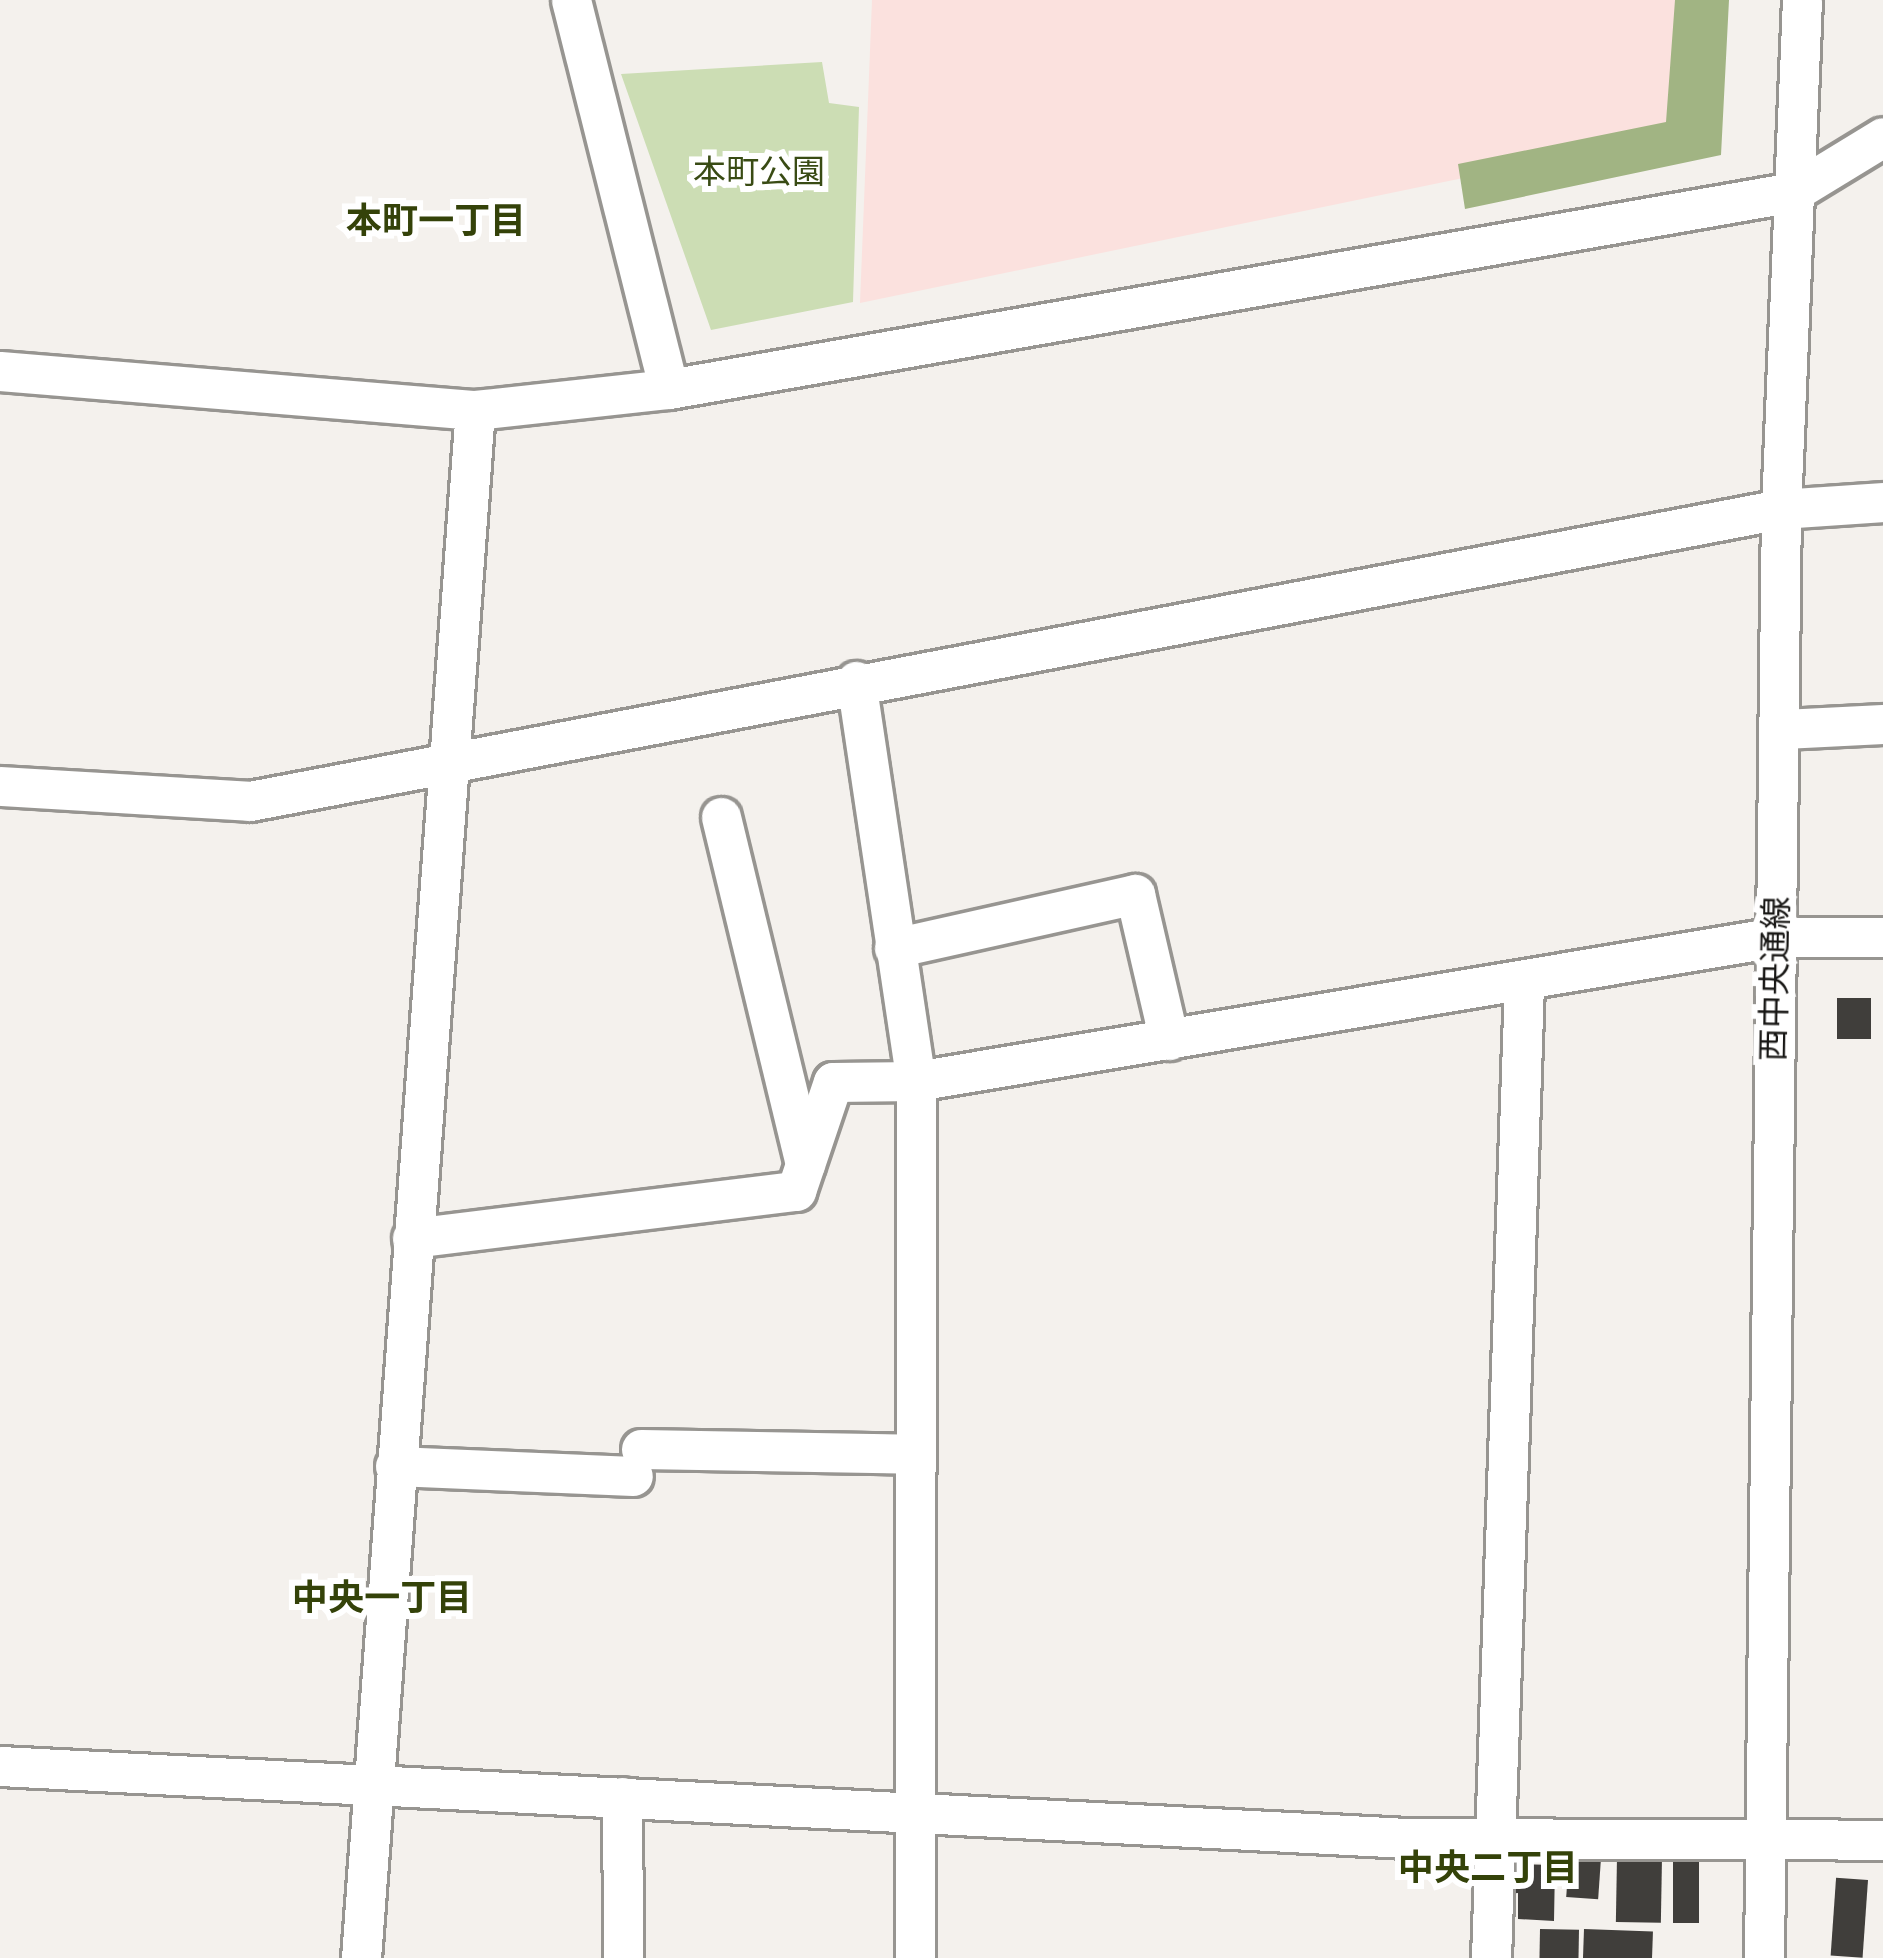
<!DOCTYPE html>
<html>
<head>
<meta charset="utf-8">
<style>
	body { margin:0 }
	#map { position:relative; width:1883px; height:1958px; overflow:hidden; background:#f4f1ed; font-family:"Nunito Sans","Noto Sans JP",sans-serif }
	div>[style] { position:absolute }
	.education>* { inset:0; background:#fbe1de }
	.green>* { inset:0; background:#ccddb4 }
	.forest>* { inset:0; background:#a1b483 }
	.building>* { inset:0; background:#403e3b; transform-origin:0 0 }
	.roads { filter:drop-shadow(3px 0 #979591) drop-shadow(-3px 0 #979591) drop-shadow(0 3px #979591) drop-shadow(0 -3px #979591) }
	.minor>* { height:39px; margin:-19.5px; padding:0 19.5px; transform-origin:19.5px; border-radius:19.5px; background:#fff }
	span { translate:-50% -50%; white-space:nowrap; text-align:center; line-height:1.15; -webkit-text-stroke:12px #fff; paint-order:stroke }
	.park-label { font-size:33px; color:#394b14 }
	.street-label { font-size:33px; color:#181715 }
	.neighbourhood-label { font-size:36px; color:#344209; font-weight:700 }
</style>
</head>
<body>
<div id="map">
	<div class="education">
		<i style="clip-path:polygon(872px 0,1724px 0,1709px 127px,860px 303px)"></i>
	</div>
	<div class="green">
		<i style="clip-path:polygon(822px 62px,829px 103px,859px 107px,853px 302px,711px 330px,621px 74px)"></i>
	</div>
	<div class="forest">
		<i style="clip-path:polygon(1675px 0,1729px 0,1721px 155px,1465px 209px,1458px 164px,1666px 122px)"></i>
	</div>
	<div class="building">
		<i style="left:1837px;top:998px;width:34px;height:41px"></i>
		<i style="left:1673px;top:1851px;width:26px;height:72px"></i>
		<i style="left:1569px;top:1857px;width:32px;height:40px;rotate:4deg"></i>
		<i style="left:1617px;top:1857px;width:45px;height:65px;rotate:1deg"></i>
		<i style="clip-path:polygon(1508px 1864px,1555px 1865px,1554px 1921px,1518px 1919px,1518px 1893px,1507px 1894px)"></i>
		<i style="left:1868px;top:1880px;width:78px;height:32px;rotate:94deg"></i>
		<i style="left:1540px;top:1929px;width:39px;height:29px;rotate:1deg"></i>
		<i style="left:1584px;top:1929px;width:69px;height:29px;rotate:2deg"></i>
	</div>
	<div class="roads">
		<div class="minor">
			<i style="left:571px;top:0;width:401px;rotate:75.9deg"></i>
			<i style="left:0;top:371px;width:477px;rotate:4.7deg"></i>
			<i style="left:475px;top:410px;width:195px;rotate:-6.2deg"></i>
			<i style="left:669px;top:389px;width:1141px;rotate:-9.94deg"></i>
			<i style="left:1793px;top:192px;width:105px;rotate:-31.4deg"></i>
			<i style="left:856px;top:681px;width:404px;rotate:81.5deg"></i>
			<i style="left:916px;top:1081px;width:877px;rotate:90.07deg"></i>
			<i style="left:1783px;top:729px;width:100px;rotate:-2.9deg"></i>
			<i style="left:0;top:786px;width:250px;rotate:3.4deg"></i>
			<i style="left:250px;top:801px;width:1559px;rotate:-10.8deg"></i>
			<i style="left:1781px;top:509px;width:102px;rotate:-3.9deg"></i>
			<i style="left:721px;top:817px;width:357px;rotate:76.4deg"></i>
			<i style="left:894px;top:948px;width:247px;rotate:-12.6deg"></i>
			<i style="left:1135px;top:894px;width:150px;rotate:76.9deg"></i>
			<i style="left:412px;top:1238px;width:387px;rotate:-7deg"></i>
			<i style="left:796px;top:1191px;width:115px;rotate:-71.3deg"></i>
			<i style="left:833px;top:1082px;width:83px;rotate:-0.7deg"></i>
			<i style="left:916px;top:1081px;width:872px;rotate:-9.51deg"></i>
			<i style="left:1776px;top:937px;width:107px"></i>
			<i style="left:641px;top:1449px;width:274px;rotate:1deg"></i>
			<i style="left:395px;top:1466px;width:238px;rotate:2.4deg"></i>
			<i style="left:0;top:1766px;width:1409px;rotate:2.93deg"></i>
			<i style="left:1407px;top:1838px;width:476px;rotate:0.2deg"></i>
			<i style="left:622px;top:1797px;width:161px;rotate:89.6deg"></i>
			<i style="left:361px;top:1958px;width:1552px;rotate:-85.79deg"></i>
			<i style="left:1491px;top:1958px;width:976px;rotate:-88.06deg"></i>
			<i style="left:1764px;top:1958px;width:1449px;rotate:-89.33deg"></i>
			<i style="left:1781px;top:509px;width:509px;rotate:-87.64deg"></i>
		</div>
	</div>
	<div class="park-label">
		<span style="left:759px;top:173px">本町公園</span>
	</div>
	<div class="street-label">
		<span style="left:1776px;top:979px;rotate:-89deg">西中央通線</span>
	</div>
	<div class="neighbourhood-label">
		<span style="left:436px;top:222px">本町一丁目</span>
		<span style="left:382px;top:1599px">中央一丁目</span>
		<span style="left:1488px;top:1869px">中央二丁目</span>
	</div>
</div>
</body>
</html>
